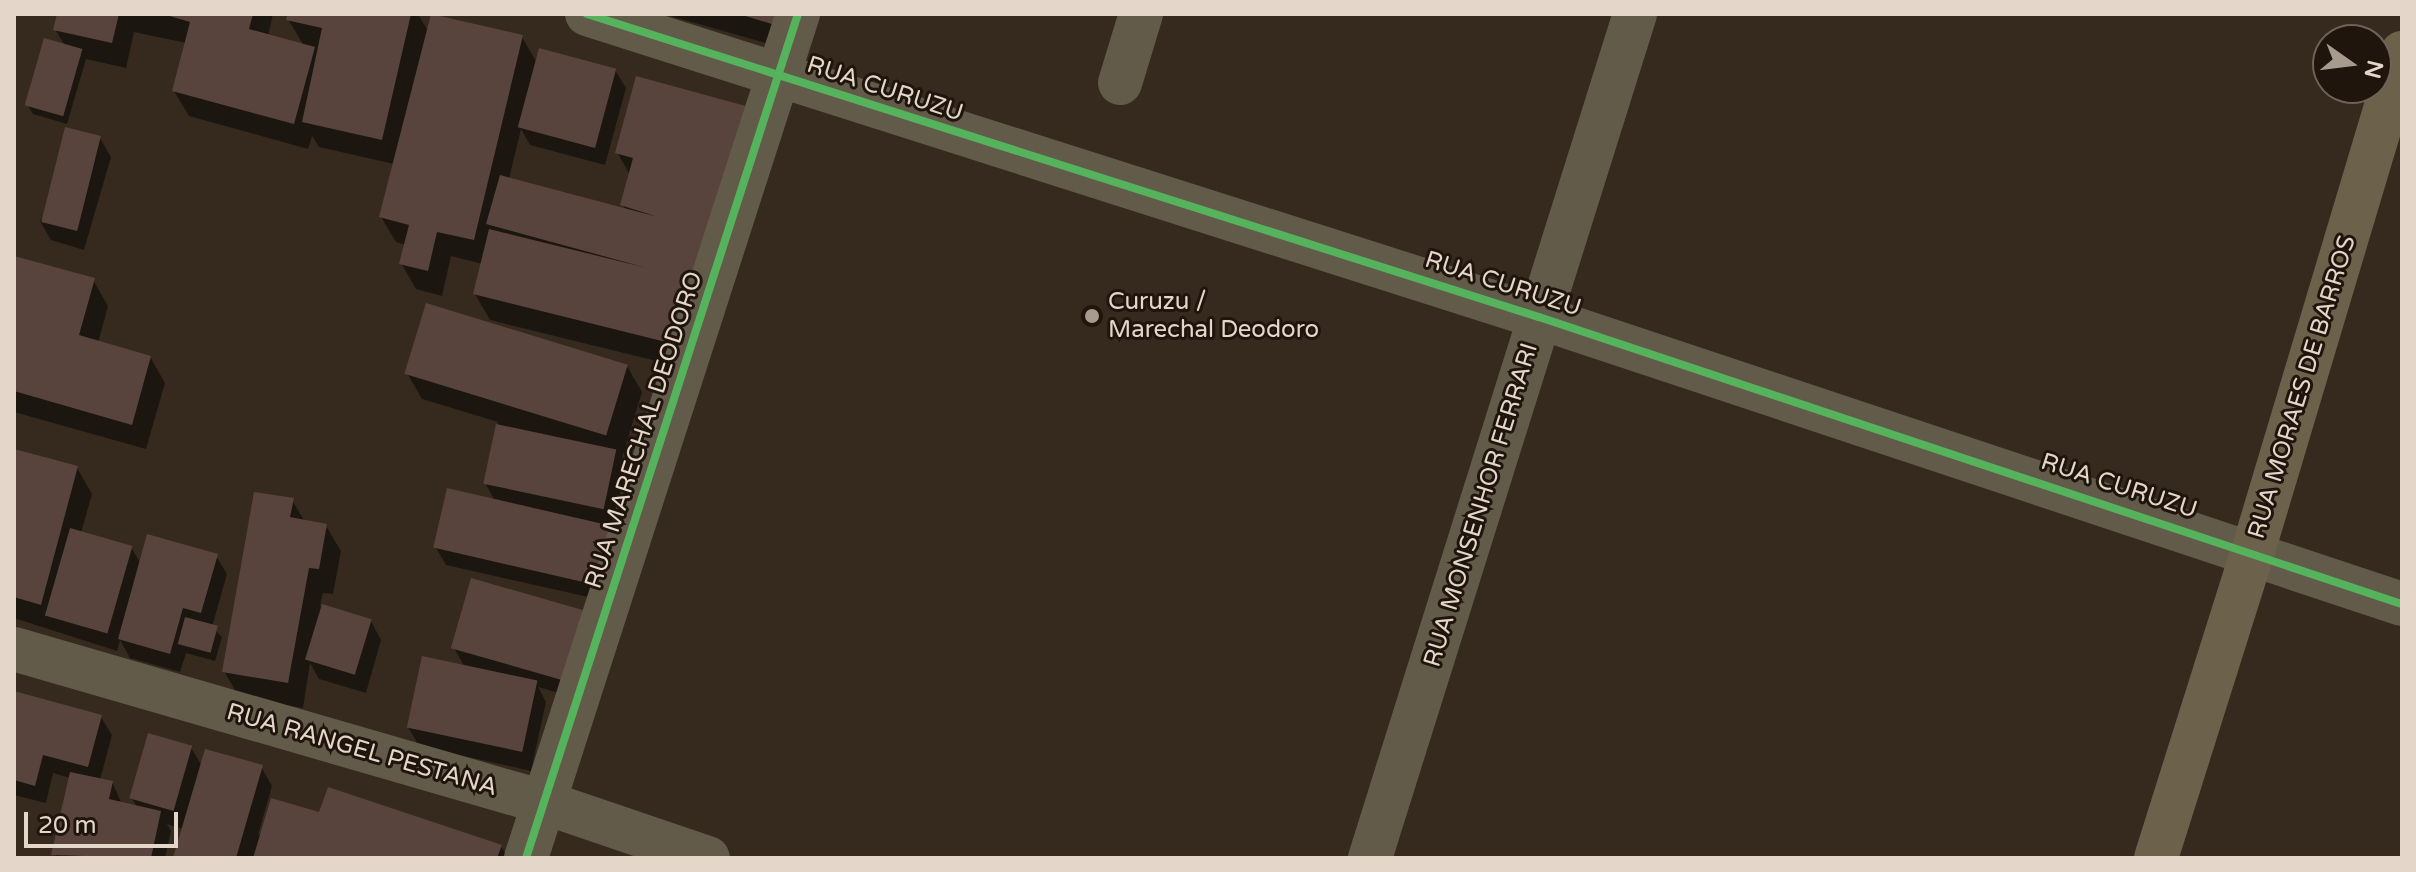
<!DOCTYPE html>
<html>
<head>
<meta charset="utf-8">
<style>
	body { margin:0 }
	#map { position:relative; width:2416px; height:872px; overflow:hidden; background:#362a1f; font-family:"Varela Round",sans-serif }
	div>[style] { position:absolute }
	.shadow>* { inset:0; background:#0007 }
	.building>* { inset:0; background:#58443c; transform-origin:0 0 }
	.minor>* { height:44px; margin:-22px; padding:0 22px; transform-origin:22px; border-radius:22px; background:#625b4a }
	.major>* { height:44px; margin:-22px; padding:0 22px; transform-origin:22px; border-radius:22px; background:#6c614a }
	.cycleway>* { height:8px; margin:-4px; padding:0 4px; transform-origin:4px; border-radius:4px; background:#56b35d }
	.dots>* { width:22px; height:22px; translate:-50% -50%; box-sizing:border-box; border:4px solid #1f150c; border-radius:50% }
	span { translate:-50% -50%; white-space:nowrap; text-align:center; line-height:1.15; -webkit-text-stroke:6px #1f150c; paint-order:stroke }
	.street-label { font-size:24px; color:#e4d6c9 }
	.poi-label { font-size:24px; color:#e4d6c9 }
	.left { translate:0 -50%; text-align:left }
	.frame { position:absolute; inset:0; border:16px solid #e4d6c9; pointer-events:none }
	.north { position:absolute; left:2312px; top:24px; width:80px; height:80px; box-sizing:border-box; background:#1f150c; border:2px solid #6e6258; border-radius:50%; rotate:104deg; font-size:22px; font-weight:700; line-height:32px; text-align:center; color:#e4d6c9 }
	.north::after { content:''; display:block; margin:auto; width:28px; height:36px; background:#a79a8e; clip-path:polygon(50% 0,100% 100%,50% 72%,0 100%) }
	.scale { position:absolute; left:24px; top:812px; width:154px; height:36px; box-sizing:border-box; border:4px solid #e4d6c9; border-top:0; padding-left:10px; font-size:24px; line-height:28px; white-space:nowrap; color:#e4d6c9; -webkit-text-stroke:6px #1f150c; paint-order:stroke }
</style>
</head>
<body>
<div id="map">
	<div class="shadow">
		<i style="clip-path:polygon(59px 14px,273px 14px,268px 36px,304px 46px,288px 19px,289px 14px,418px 14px,428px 31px,522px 37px,537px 63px,615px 70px,626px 88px,605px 165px,530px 145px,521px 129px,509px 179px,626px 210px,623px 205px,630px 175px,617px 152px,637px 78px,693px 370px,490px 320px,475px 294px,483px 264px,451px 256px,442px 296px,416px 289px,401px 263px,406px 245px,396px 242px,381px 217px,394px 164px,319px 147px,312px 136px,308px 149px,189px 116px,174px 91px,186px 43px,134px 32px,126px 68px,86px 59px,67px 124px,33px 114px,27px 104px,65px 46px,55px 29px)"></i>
		<i style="clip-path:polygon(663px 14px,817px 14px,805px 54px)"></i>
		<i style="clip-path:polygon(100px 138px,111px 157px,84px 250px,51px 240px,40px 221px)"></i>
		<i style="clip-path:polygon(14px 258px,93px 280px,108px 306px,98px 343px,150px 357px,165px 383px,146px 449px,14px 412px)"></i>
		<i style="clip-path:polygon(627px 366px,642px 392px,621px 461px,626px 470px,614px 528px,615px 603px,446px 565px,435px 546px,495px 501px,485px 483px,498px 422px,422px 399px,407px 373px)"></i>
		<i style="clip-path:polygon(14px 451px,77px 468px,92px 494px,81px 533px,131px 547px,141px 564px,216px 556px,227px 574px,212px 627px,222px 637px,215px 661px,186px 653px,180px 672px,130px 658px,120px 640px,117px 651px,14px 618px)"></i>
		<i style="clip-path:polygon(292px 500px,305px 522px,326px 526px,341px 551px,333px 594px,323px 593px,320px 606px,371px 621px,381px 640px,366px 693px,319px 679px,310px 663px,303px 708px,239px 697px,224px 671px)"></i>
		<i style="clip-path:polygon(473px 581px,583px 700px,538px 687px,546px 702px,531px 771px,419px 746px,408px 727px,465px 668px,454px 648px)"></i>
		<i style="clip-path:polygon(14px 693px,101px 717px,112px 735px,100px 780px,112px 782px,122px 804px,137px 807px,131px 797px,191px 748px,202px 766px,261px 767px,272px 786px,258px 835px,320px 814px,501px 846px,508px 858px,175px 858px,183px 829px,167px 824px,171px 831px,165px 858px,55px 858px,70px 778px,53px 773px,46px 803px,14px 795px)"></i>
	</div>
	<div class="building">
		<i style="clip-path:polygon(57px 14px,119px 14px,112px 43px,53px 30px)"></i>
		<i style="clip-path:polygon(163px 14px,253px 14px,249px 29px,315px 47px,294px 124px,172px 91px,190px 22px)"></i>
		<i style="clip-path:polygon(287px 14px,411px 14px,382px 140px,302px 122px,322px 28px,286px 20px)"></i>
		<i style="clip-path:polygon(431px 14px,523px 35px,474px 240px,437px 232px,428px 271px,399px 264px,409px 225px,379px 217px)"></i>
		<i style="clip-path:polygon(739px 14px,795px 14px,791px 30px)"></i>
		<i style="left:44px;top:38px;width:40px;height:70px;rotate:16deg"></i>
		<i style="left:539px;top:48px;width:80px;height:82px;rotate:15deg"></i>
		<i style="clip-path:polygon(636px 76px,764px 111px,678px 345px,473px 294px,489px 229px,647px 268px,486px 224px,500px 175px,658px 217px,620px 205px,633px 158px,615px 153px)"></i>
		<i style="left:65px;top:127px;width:37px;height:98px;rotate:14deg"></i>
		<i style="clip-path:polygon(14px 256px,95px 278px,79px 335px,151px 356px,132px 425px,14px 391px)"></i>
		<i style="left:426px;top:303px;width:211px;height:74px;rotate:17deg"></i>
		<i style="left:496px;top:424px;width:123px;height:61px;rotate:12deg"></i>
		<i style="clip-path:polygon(14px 449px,78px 466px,41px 605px,14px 597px)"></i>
		<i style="left:447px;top:488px;width:175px;height:61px;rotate:13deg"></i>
		<i style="clip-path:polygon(254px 492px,294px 498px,290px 517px,327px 524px,319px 569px,309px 568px,288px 683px,222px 672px)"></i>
		<i style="left:70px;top:528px;width:65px;height:91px;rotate:16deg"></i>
		<i style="clip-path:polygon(147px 534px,218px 554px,201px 613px,183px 608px,170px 654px,118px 639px)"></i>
		<i style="left:471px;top:578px;width:126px;height:73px;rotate:16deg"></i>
		<i style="left:322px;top:604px;width:52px;height:58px;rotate:17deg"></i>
		<i style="left:185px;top:617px;width:34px;height:28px;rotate:15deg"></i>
		<i style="left:422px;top:656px;width:118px;height:73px;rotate:12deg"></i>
		<i style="clip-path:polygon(14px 691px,102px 715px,88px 767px,43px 755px,35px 786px,14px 780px)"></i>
		<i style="left:148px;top:733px;width:46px;height:68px;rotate:16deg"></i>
		<i style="clip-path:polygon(205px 749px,263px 765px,236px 858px,173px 858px)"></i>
		<i style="clip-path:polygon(70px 772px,113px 781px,109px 799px,161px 811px,151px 858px,51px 855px)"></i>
		<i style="clip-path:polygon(328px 787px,502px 845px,497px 858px,253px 858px,271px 798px,319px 812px)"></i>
	</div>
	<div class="minor">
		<i style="left:587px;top:14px;width:999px;rotate:17.66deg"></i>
		<i style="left:1539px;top:317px;width:909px;rotate:18.4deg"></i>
		<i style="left:1120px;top:83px;width:72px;rotate:-73.1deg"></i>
		<i style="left:14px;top:649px;width:554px;rotate:16.14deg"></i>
		<i style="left:546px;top:803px;width:171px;rotate:18.8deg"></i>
		<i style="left:526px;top:858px;width:887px;rotate:-72.14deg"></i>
		<i style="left:1370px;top:858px;width:885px;rotate:-72.57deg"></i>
	</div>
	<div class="major">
		<i style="left:2156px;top:858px;width:322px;rotate:-72.5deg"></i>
		<i style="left:2253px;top:551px;width:520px;rotate:-73.34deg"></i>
	</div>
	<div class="cycleway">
		<i style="left:587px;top:14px;width:999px;rotate:17.66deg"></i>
		<i style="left:1539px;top:317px;width:909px;rotate:18.4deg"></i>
		<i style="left:526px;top:858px;width:887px;rotate:-72.14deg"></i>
	</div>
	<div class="dots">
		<i style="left:1092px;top:316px;background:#a79a8e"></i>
	</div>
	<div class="street-label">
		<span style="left:885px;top:89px;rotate:18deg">RUA CURUZU</span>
		<span style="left:1503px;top:284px;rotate:18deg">RUA CURUZU</span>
		<span style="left:2302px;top:387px;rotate:-73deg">RUA MORAES DE BARROS</span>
		<span style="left:644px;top:430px;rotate:-72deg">RUA MARECHAL DEODORO</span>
		<span style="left:2119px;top:486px;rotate:18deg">RUA CURUZU</span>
		<span style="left:1481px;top:505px;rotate:-73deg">RUA MONSENHOR FERRARI</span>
		<span style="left:362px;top:750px;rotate:16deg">RUA RANGEL PESTANA</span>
	</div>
	<div class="poi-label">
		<span class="left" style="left:1108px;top:316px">Curuzu /<br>Marechal Deodoro</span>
	</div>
	<div class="frame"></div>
	<div class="north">N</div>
	<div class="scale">20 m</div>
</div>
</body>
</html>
